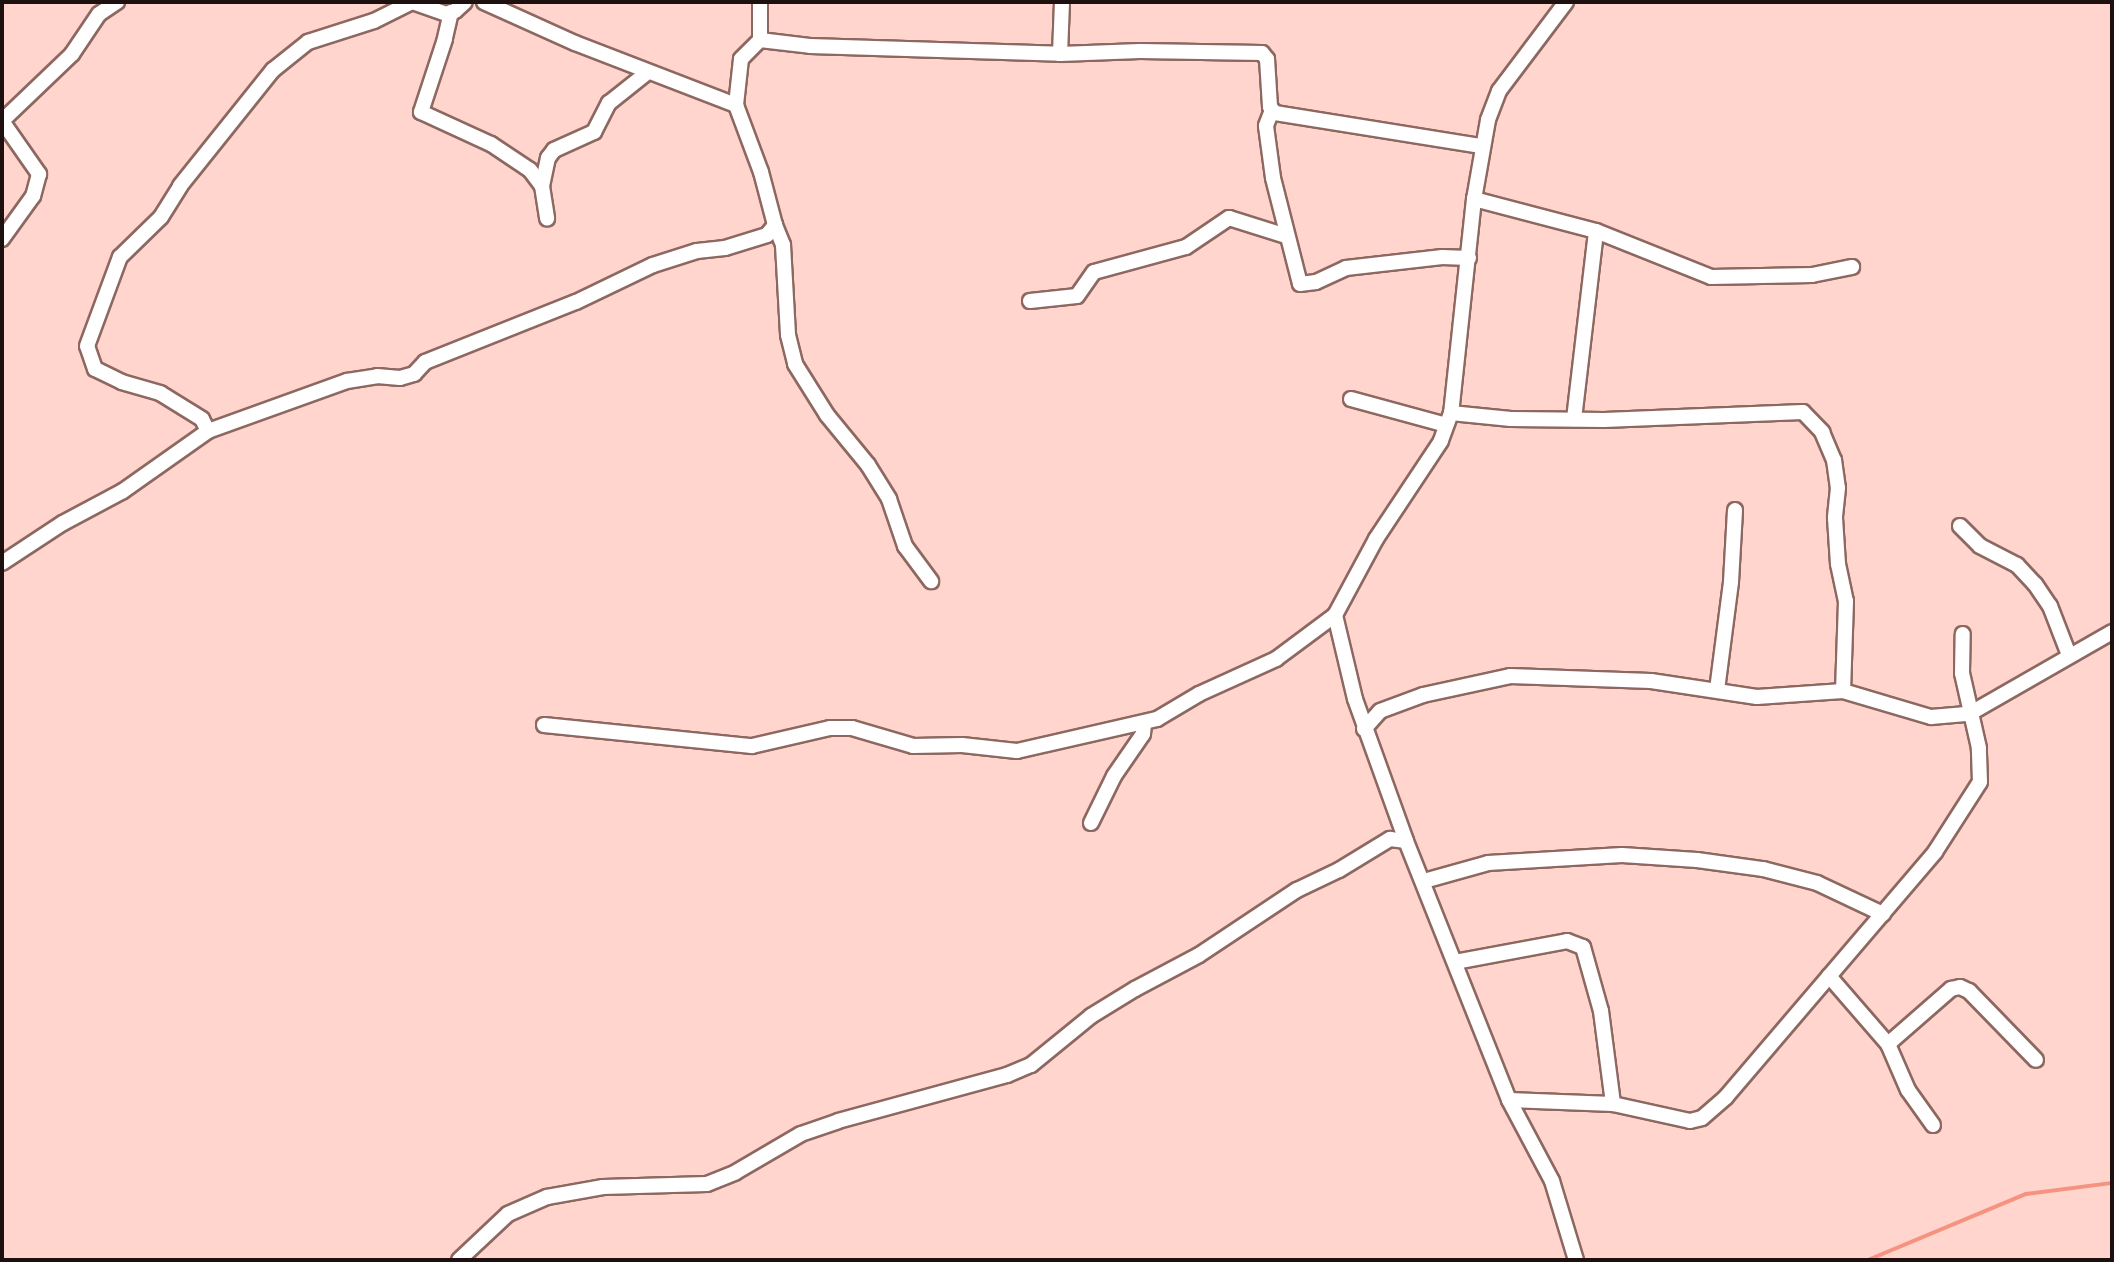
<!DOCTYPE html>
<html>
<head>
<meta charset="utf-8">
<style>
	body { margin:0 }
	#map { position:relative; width:2114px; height:1262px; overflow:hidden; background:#ffd5cd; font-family:"Archivo Narrow",sans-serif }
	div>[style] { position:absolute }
	.stream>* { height:3.5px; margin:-1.75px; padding:0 1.75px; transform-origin:1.75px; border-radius:1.75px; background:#f69280 }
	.roads { filter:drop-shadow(2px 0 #8d6861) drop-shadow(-2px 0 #8d6861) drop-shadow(0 2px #8d6861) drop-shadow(0 -2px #8d6861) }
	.minor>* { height:14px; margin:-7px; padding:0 7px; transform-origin:7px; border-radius:7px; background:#fff }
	span { translate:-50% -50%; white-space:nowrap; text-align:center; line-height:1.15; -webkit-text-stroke:7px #fae9e5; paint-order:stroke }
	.frame { position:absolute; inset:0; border:4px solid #1e100e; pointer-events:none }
</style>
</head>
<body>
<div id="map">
	<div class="stream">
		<i style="left:1868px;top:1260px;width:171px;rotate:-22.7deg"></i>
		<i style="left:2026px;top:1194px;width:87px;rotate:-7.3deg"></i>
	</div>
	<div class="roads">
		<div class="minor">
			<i style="left:412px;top:2px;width:37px;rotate:19deg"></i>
			<i style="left:447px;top:14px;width:9px;rotate:-21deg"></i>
			<i style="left:455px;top:11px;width:13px;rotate:-42deg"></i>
			<i style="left:484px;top:2px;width:100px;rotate:24.3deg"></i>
			<i style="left:575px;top:43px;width:173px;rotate:21.1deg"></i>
			<i style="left:736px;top:105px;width:46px;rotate:-83.8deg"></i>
			<i style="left:741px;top:59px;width:27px;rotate:-45deg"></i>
			<i style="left:760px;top:2px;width:38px;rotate:90deg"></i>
			<i style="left:760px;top:40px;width:50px;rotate:6.8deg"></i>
			<i style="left:810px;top:46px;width:250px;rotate:1.8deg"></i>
			<i style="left:1060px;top:54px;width:80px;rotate:-2.1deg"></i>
			<i style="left:1140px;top:51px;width:122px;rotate:0.9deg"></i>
			<i style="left:1262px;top:53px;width:8px;rotate:50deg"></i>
			<i style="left:1267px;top:59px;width:48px;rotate:86.4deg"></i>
			<i style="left:1270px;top:107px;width:8px;rotate:50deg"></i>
			<i style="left:1275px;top:113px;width:209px;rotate:9.1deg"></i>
			<i style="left:1566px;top:2px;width:111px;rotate:127deg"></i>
			<i style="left:1499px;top:91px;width:31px;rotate:111deg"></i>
			<i style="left:1488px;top:120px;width:80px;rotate:100deg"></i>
			<i style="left:1474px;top:199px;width:215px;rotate:96.1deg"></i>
			<i style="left:1451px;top:413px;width:30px;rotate:110deg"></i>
			<i style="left:1441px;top:441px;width:118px;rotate:123.6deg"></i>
			<i style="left:1376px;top:539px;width:86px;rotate:118.3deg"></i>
			<i style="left:1335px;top:615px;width:86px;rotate:76.6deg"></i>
			<i style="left:1355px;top:699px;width:151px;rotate:70.2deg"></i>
			<i style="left:1406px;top:841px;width:279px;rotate:68.3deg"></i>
			<i style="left:1509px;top:1100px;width:92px;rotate:62deg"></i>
			<i style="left:1552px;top:1181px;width:83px;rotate:73.1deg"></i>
			<i style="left:451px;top:12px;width:28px;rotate:103deg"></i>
			<i style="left:445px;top:39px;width:77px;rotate:108.2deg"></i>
			<i style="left:421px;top:112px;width:77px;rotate:24.6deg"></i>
			<i style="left:491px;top:144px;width:47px;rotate:33.7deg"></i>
			<i style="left:530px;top:170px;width:20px;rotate:53deg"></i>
			<i style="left:542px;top:186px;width:33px;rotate:81deg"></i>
			<i style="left:1060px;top:54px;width:52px;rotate:-87.8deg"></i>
			<i style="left:1272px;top:110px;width:17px;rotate:111deg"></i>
			<i style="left:1266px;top:126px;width:52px;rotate:82.3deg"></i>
			<i style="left:1273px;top:178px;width:109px;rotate:75.7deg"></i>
			<i style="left:1300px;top:284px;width:16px;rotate:-7deg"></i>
			<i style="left:1316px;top:282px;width:33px;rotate:-25deg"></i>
			<i style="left:1346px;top:268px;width:97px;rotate:-6.5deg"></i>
			<i style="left:1442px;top:257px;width:27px;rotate:2deg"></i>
			<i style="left:2px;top:121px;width:97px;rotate:-43.7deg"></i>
			<i style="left:72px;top:54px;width:48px;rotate:-56deg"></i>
			<i style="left:99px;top:14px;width:22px;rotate:-34deg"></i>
			<i style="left:2px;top:121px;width:65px;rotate:55.1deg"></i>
			<i style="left:39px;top:174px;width:23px;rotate:105deg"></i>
			<i style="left:33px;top:196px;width:53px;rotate:125.8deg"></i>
			<i style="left:542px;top:186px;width:29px;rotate:-78deg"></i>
			<i style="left:548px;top:158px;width:10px;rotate:-53deg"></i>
			<i style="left:554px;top:150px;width:44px;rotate:-24.2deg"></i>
			<i style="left:594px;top:132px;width:33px;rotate:-63deg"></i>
			<i style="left:609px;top:103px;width:50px;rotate:-38.5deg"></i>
			<i style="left:1474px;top:199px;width:126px;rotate:14.7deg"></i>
			<i style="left:1596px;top:231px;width:124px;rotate:21.8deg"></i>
			<i style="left:1711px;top:277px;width:101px;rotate:-1.1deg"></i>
			<i style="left:1812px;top:275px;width:41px;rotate:-11.3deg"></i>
			<i style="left:775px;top:225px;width:22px;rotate:68deg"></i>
			<i style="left:783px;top:245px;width:90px;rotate:86.8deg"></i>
			<i style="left:788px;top:335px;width:30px;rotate:76deg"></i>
			<i style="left:795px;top:364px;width:60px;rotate:57.9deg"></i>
			<i style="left:827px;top:415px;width:65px;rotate:50.6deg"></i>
			<i style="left:868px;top:465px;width:40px;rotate:58deg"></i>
			<i style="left:889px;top:499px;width:50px;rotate:71.2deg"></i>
			<i style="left:905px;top:546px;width:44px;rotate:53.4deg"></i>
			<i style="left:1030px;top:301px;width:47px;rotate:-6.1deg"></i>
			<i style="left:1077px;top:296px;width:29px;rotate:-55deg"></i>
			<i style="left:1094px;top:272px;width:95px;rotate:-15.2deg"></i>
			<i style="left:1186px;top:247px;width:52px;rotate:-34deg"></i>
			<i style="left:1229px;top:218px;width:60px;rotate:17.5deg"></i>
			<i style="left:1351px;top:399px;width:98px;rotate:15.3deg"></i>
			<i style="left:1451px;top:413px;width:60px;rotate:5.7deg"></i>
			<i style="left:1511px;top:419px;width:93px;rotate:0.6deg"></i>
			<i style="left:1604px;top:420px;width:199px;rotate:-2.3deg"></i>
			<i style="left:1803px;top:412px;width:28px;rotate:46deg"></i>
			<i style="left:1822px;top:432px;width:30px;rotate:67deg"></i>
			<i style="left:1834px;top:460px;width:28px;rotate:82deg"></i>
			<i style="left:1838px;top:488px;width:30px;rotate:96deg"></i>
			<i style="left:1835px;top:518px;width:46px;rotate:86.3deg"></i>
			<i style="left:1838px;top:564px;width:38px;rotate:78deg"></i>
			<i style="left:1846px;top:601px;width:90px;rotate:91.9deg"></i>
			<i style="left:1574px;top:419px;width:189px;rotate:-83.3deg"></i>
			<i style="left:208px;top:431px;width:13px;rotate:-117deg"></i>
			<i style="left:202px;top:419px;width:49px;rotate:-148.2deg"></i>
			<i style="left:160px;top:393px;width:40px;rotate:-164deg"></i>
			<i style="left:122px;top:382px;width:30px;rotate:-154deg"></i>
			<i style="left:95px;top:369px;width:24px;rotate:-109deg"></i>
			<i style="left:87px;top:346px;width:95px;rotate:-69.7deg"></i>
			<i style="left:120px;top:257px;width:57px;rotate:-44.3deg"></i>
			<i style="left:161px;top:217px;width:36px;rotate:-58deg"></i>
			<i style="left:180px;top:186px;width:149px;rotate:-51.3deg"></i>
			<i style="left:273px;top:70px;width:45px;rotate:-38.7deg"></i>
			<i style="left:308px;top:42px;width:69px;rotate:-17.7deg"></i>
			<i style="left:374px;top:21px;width:42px;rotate:-26.6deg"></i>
			<i style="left:1960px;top:526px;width:28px;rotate:45deg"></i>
			<i style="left:1980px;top:546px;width:42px;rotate:27.2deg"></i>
			<i style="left:2017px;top:565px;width:26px;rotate:47deg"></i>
			<i style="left:2035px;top:584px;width:27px;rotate:56deg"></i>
			<i style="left:2050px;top:606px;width:53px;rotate:68.8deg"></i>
			<i style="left:2px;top:563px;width:73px;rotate:-33.3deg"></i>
			<i style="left:63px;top:523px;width:68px;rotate:-28.1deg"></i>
			<i style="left:123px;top:491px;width:104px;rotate:-35.2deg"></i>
			<i style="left:208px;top:431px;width:148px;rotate:-19.8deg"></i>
			<i style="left:347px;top:381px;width:30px;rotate:-9deg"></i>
			<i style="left:377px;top:376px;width:23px;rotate:5deg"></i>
			<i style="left:400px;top:378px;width:15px;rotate:-16deg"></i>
			<i style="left:414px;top:374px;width:16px;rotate:-47deg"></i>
			<i style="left:425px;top:362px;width:162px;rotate:-21.7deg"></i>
			<i style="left:576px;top:302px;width:85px;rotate:-25.7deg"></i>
			<i style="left:653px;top:265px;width:46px;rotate:-17.7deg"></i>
			<i style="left:697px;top:251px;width:28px;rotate:-6deg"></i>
			<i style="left:725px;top:248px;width:44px;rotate:-17.2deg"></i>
			<i style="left:767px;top:235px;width:13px;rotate:-51deg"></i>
			<i style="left:775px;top:225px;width:55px;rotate:-104.8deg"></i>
			<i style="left:761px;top:172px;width:72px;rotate:-110.5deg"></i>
			<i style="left:1717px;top:690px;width:109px;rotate:-82.6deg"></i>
			<i style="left:1731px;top:582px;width:72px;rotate:-86.8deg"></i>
			<i style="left:544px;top:725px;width:209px;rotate:5.8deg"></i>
			<i style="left:752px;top:746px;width:80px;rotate:-13deg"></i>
			<i style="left:830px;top:728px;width:22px"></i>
			<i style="left:852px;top:728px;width:64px;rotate:16.4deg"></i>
			<i style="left:913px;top:746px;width:49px;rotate:-1.2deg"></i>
			<i style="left:962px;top:745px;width:55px;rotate:6.2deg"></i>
			<i style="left:1017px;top:751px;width:144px;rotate:-12.9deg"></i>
			<i style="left:1157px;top:719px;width:49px;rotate:-30.8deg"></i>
			<i style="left:1199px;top:694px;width:85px;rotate:-24.4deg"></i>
			<i style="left:1276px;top:659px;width:74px;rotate:-36.7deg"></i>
			<i style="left:1364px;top:729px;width:24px;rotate:-48deg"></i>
			<i style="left:1380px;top:711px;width:46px;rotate:-20.4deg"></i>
			<i style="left:1423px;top:695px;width:89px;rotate:-12.3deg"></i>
			<i style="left:1510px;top:676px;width:141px;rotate:2deg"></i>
			<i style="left:1651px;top:681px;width:107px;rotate:8.6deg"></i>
			<i style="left:1757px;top:697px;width:86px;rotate:-4deg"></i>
			<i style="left:1843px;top:691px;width:92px;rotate:16.5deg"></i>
			<i style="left:1931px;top:717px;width:38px;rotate:-5deg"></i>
			<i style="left:1969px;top:714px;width:165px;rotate:-29.8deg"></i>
			<i style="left:1091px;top:823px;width:52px;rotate:-63.9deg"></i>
			<i style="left:1114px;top:776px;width:51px;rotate:-55.4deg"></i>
			<i style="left:1143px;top:734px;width:10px;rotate:-84deg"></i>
			<i style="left:1424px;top:881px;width:66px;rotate:-15.7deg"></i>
			<i style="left:1488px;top:863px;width:134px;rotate:-3.4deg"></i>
			<i style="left:1622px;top:855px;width:75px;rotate:3.8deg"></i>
			<i style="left:1697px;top:860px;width:67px;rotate:7.8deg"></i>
			<i style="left:1763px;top:869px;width:56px;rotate:14.5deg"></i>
			<i style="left:1817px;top:883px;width:73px;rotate:25.2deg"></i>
			<i style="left:1455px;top:962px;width:114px;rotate:-10.6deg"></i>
			<i style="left:1567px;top:941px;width:17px;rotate:21deg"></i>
			<i style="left:1583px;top:947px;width:66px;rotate:74.3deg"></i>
			<i style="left:1601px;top:1011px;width:94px;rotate:82.6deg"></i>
			<i style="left:1829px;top:976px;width:90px;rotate:49.1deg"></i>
			<i style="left:1888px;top:1044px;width:50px;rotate:66.5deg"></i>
			<i style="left:1908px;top:1090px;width:43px;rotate:54.5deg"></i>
			<i style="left:1888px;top:1044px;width:84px;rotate:-41.1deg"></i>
			<i style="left:1951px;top:989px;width:9px;rotate:-13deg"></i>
			<i style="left:1960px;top:987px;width:10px;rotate:24deg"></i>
			<i style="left:1969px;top:991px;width:96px;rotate:45.8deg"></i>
			<i style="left:1509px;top:1100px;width:104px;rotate:2.2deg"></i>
			<i style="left:1613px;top:1104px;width:79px;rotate:12.4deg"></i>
			<i style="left:1690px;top:1121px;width:12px;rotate:-14deg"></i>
			<i style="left:1702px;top:1118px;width:32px;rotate:-41deg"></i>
			<i style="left:1726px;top:1097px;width:322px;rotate:-49.5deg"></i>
			<i style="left:1935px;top:852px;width:83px;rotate:-57.3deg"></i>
			<i style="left:1980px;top:782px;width:34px;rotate:-92deg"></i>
			<i style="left:1979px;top:748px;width:77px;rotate:-102.8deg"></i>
			<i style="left:1962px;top:673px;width:39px;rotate:-89deg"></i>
			<i style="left:459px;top:1260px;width:67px;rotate:-43.2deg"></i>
			<i style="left:508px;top:1214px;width:43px;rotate:-23.6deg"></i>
			<i style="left:547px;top:1197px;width:57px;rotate:-10.1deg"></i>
			<i style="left:603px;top:1187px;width:104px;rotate:-1.7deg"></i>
			<i style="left:707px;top:1184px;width:31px;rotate:-22deg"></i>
			<i style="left:736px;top:1172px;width:75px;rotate:-30.3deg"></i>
			<i style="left:801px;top:1134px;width:39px;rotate:-19deg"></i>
			<i style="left:838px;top:1121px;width:175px;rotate:-15.2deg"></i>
			<i style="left:1007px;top:1075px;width:26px;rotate:-23deg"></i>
			<i style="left:1031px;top:1065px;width:77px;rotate:-39.2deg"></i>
			<i style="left:1091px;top:1016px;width:52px;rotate:-31.5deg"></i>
			<i style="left:1135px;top:989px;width:72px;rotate:-28deg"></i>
			<i style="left:1199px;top:955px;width:118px;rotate:-33.6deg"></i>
			<i style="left:1297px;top:890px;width:47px;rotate:-25.5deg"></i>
			<i style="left:1339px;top:870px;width:60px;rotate:-31.3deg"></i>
			<i style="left:1390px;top:839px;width:16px;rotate:7deg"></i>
		</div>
	</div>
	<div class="frame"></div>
</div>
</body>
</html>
